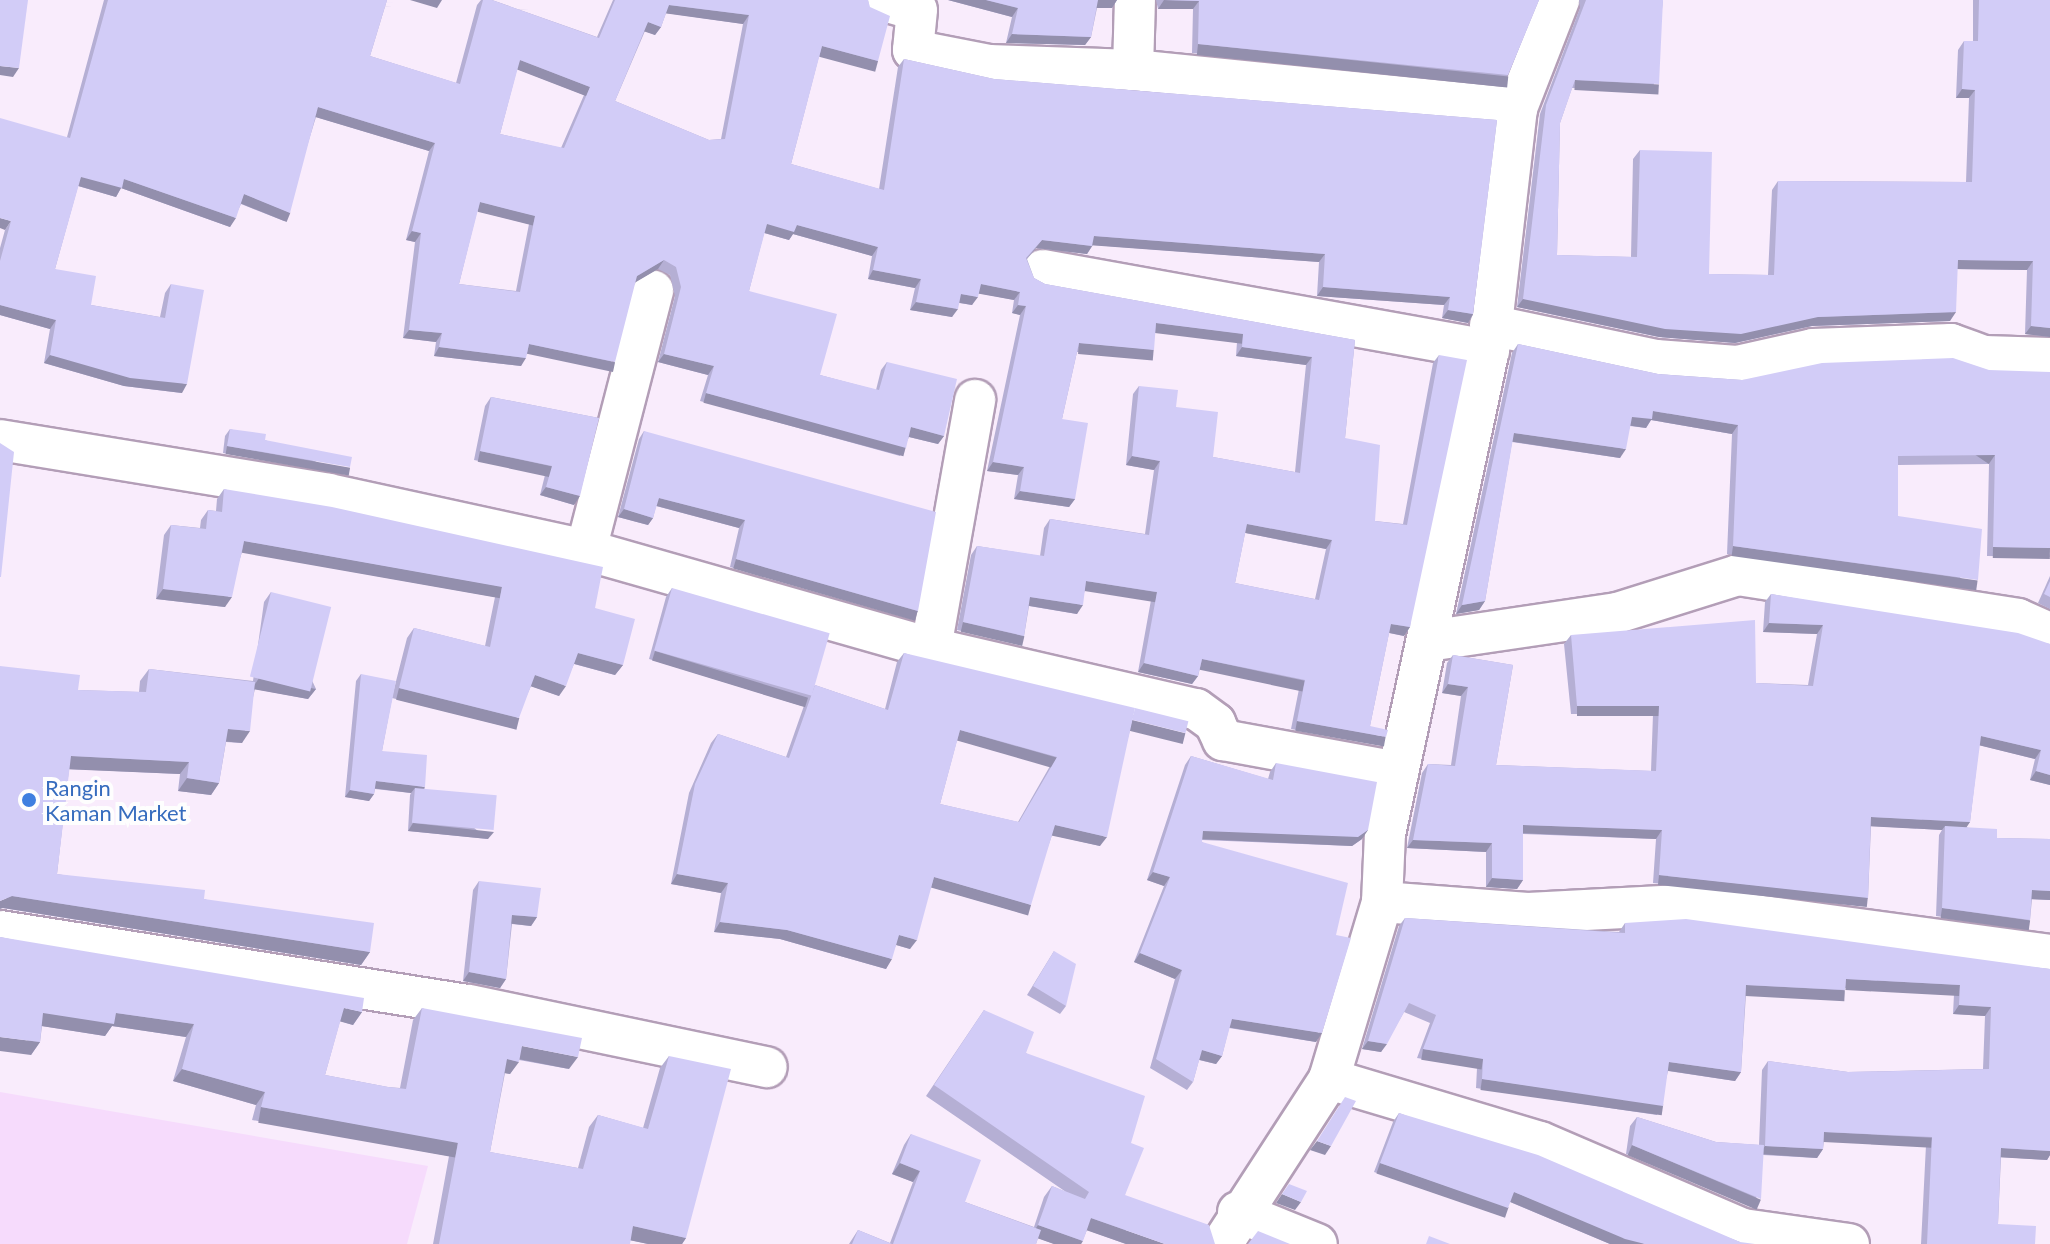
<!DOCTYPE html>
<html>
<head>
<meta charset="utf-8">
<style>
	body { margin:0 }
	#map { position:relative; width:2050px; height:1244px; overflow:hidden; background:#f9ecfc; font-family:Lato,sans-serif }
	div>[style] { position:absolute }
	.built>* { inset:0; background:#f6dbfc }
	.roads { filter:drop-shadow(2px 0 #b39eb7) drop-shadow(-2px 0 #b39eb7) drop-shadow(0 2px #b39eb7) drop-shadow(0 -2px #b39eb7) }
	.minor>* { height:40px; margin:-20px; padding:0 20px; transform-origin:20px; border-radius:20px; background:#fff }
	.wall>* { inset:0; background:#b5afd4 }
	.shaded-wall>* { inset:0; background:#938fad; transform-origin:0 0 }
	.building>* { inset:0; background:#d2ccf7; transform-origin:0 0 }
	.dots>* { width:22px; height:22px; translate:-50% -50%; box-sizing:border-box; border:4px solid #fefefe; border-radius:50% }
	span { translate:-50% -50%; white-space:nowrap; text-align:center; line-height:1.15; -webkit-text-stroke:8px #fefefe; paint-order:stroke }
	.shop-label { font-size:22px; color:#366cbe }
	.left { translate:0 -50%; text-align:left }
</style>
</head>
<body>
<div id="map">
	<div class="built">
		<i style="clip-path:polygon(0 1092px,428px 1166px,407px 1244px,0 1244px)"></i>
	</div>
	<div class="roads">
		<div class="minor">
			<i style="left:881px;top:0;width:37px;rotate:16deg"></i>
			<i style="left:917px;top:10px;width:40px;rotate:95.7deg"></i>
			<i style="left:913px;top:50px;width:77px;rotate:11.2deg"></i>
			<i style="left:989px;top:65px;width:144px;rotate:2deg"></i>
			<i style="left:1133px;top:70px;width:386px;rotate:5.7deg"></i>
			<i style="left:1133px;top:70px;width:70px;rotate:-88.4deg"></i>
			<i style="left:1043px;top:270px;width:453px;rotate:10.2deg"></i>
			<i style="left:1490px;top:325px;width:170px;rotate:11.9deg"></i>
			<i style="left:1656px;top:360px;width:81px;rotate:4.2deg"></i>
			<i style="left:1737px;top:366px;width:78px;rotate:-12.6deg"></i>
			<i style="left:1813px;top:349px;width:138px;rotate:-2.1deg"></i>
			<i style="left:1951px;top:344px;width:35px;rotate:20deg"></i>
			<i style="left:1984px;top:356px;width:66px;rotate:1.7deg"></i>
			<i style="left:0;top:440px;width:333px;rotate:9.3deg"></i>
			<i style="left:329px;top:494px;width:263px;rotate:12.3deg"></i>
			<i style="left:586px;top:550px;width:359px;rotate:15.9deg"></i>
			<i style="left:931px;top:648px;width:272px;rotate:13deg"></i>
			<i style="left:1196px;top:709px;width:24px;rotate:36deg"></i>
			<i style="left:1215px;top:723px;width:19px;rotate:65deg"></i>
			<i style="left:1223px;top:740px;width:178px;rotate:10.4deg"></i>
			<i style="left:586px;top:550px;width:268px;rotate:-75.5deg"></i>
			<i style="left:1428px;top:641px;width:191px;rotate:-8.4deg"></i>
			<i style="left:1617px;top:613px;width:127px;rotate:-17.4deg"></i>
			<i style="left:1738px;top:575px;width:283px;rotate:8.9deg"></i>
			<i style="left:2018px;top:619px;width:35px;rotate:24deg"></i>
			<i style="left:931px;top:648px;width:252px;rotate:-79.9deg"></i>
			<i style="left:1382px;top:902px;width:146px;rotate:4.3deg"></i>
			<i style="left:1528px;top:913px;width:153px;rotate:-3deg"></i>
			<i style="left:1681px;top:905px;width:372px;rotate:7.7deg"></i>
			<i style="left:0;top:931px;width:475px;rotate:9deg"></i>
			<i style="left:469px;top:1005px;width:304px;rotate:11.8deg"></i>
			<i style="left:1329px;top:1079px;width:220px;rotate:16.6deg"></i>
			<i style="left:1540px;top:1142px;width:221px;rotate:23.2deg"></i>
			<i style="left:1743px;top:1229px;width:107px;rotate:8.1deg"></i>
			<i style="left:1238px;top:1212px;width:85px;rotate:22.1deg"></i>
			<i style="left:1222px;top:1244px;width:197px;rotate:-57deg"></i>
			<i style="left:1329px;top:1079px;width:185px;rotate:-73.3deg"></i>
			<i style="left:1382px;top:902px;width:68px;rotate:-87.5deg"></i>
			<i style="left:1385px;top:834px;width:495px;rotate:-77.9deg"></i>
			<i style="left:1489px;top:350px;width:244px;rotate:-83.4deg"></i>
			<i style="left:1517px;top:108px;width:116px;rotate:-68.7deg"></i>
		</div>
	</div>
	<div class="wall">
		<i style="clip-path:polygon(evenodd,104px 0,387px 0,370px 56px,456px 83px,477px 5px,481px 0,492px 0,597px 37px,613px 0,868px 0,878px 61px,872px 70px,819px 56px,791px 164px,879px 189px,898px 67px,904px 59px,994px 79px,1497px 120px,1473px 314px,1468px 323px,1442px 318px,1444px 305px,1317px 296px,1319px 262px,1093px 245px,1087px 254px,1036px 248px,1027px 259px,1034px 278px,1045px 284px,1355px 340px,1345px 438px,1375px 521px,1403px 524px,1433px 363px,1439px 355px,1410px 627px,1404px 636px,1389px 633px,1370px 726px,1380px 745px,1291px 729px,1299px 689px,1200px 668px,1198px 676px,1192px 684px,1138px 672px,1151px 600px,1085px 590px,1077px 614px,1029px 606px,1024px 636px,1018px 644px,957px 630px,971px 555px,977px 546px,1040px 556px,1044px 528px,1050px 519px,1145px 534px,1154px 470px,1126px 465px,1133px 394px,1139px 386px,1176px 407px,1213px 457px,1295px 472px,1306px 365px,1236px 356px,1237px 342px,1155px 332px,1148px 359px,1077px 352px,1062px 419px,1075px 499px,1069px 507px,1014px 499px,1018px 475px,987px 471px,1020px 315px,1012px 313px,1014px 300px,978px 293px,972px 305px,959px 303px,952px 317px,910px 310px,915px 288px,868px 279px,872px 256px,793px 234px,789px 240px,764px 233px,749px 291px,820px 375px,876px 390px,881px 370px,887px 362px,944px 436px,938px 444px,909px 437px,900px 456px,700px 401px,708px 375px,658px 362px,675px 296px,670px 275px,658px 269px,635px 282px,609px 370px,527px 353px,521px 366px,434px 356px,436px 342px,403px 338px,415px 242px,406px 240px,429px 151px,316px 117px,284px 221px,241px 204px,230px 227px,121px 188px,116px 197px,78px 186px,55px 269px,91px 305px,160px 317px,165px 293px,171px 284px,182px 393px,124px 386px,44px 363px,50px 329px,0 315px,0 248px,5px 230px,67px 137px,104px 0,666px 13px,743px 24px,721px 139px,709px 140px,615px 101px,645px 31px,655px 35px,661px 27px,666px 13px,104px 0,517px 69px,584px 95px,561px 148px,500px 134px,517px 69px,104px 0,477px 211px,529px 224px,516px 291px,459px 284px,477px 211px,104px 0,1245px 533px,1326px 549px,1315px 599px,1235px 583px,1245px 533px)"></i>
		<i style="clip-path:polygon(948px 0,1117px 0,1112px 8px,1097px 8px,1091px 37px,1085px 45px,1006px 43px,1012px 17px)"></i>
		<i style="clip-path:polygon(1156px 0,1539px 0,1508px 75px,1502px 83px,1192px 53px,1193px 9px,1158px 9px)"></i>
		<i style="clip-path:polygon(1579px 0,1663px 0,1653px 92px,1572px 88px,1560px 123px,1557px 255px,1631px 257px,1633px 159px,1640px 150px,1709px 274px,1768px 275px,1772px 190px,1778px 181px,1966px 182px,1969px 98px,1956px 98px,1958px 50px,1964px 41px,1973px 41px,1973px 0,2050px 0,2050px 337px,2025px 334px,2027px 270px,1957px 269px,1950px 321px,1812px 326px,1735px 343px,1659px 337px,1517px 307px,1540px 114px,1580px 8px)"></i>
		<i style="clip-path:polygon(1518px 344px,1658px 374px,1742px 380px,1989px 370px,2050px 557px,1987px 556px,1989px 464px,1898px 465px,1898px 516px,1972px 589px,1727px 554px,1732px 434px,1651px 420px,1646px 428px,1630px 426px,1620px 458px,1512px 442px,1485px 601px,1479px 610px,1456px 614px,1512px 353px)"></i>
		<i style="clip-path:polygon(491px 397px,599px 418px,574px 505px,540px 495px,545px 475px,474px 460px,485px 406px)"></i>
		<i style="clip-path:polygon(230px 429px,265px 440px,345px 474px,223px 453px,225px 436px)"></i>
		<i style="clip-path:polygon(644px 431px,918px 611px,913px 619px,730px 567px,739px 528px,656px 506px,653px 518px,648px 525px,618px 517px,639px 439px)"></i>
		<i style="clip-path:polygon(224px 489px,595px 608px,623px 665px,615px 675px,574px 664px,559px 696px,531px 686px,512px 728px,392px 698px,382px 751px,424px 788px,488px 839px,408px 831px,410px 795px,411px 793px,375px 789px,374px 794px,369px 801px,345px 797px,356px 681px,361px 674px,392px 697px,407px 638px,414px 628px,485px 646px,495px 597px,242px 552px,225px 607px,156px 599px,164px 535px,171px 525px,200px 528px,201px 520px,208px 510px,216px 511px,217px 499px)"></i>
		<i style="clip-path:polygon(2050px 576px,2050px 609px,2038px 603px)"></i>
		<i style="clip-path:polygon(evenodd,672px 588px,810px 692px,815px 685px,885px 709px,897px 662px,904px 653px,1179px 742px,1130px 730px,1100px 846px,1052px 835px,1025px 914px,931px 887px,910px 949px,896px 945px,886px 969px,780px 939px,714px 932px,721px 893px,671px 884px,689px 793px,711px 743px,718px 734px,786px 757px,806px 700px,802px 706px,649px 659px,666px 597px,672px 588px,957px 740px,1050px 766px,1018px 822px,940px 804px,957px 740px)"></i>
		<i style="clip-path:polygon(271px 592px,316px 689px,308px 699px,255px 689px,242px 743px,226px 742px,219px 783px,211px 795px,178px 791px,180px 774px,69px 769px,57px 874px,204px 899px,370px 952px,361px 965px,3px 908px,78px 690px,139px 692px,140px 681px,149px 669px,253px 681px,264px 602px)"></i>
		<i style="clip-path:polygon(1771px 594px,2050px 644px,2050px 785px,2030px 780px,2035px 759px,1979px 745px,1970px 822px,1966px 827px,1997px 838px,2050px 839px,2050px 900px,2032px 899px,2030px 920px,2024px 928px,1936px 916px,1939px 835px,1942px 830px,1871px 826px,1868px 898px,1861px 906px,1653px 883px,1656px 839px,1523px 834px,1523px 880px,1517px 889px,1486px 887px,1486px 852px,1407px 848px,1422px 773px,1428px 764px,1451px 765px,1461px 696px,1442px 693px,1447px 663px,1453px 655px,1513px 665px,1496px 765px,1651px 771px,1653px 714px,1571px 714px,1564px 644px,1571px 635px,1756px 683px,1808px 685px,1817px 634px,1763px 632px,1765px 602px)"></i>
		<i style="clip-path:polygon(1191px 756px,1268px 779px,1270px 772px,1276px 763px,1362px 839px,1352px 846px,1202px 840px,1202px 842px,1336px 935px,1316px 1042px,1229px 1028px,1222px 1056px,1216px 1064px,1199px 1060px,1193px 1082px,1187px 1090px,1150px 1068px,1175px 979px,1134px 962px,1164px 886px,1147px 880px,1185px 765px)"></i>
		<i style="clip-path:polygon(479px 881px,537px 917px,531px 926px,512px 924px,506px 979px,500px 988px,463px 981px,473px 890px)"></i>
		<i style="clip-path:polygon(1405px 918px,1619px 932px,1625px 923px,2050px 969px,2050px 1155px,2047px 1160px,2001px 1157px,1998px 1224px,2035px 1244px,1921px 1244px,1926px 1145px,1824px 1140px,1823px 1149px,1817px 1158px,1763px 1155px,1755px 1207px,1626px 1154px,1630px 1126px,1637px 1117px,1716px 1142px,1759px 1145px,1762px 1070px,1768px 1061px,1848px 1072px,1983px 1069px,1985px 1016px,1953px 1014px,1954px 994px,1845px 988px,1839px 999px,1746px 994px,1741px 1072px,1735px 1081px,1668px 1071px,1657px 1115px,1476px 1088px,1477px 1068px,1417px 1058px,1430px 1023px,1404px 1012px,1381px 1052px,1362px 1049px,1399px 926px)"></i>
		<i style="clip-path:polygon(0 937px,362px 1012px,353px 1025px,340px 1021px,325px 1075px,388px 1087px,400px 1088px,413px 1020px,422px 1008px,569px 1069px,519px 1060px,510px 1074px,505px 1073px,490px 1152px,578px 1168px,589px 1127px,598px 1115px,643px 1128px,660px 1068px,669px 1056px,686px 1238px,682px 1244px,648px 1244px,630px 1240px,630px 1244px,433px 1244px,449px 1156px,252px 1120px,256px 1105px,173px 1081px,186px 1037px,112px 1026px,105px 1036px,42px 1026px,40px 1042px,31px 1055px)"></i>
		<i style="clip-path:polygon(1054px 951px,1066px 1006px,1060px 1014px,1027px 995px)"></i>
		<i style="clip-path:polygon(984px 1010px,1026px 1053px,1131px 1143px,1125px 1195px,1126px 1244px,1087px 1230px,1081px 1244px,1054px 1244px,1038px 1238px,1036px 1244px,849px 1244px,858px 1230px,890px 1243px,913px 1182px,892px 1174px,904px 1145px,911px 1134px,965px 1202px,1034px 1227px,1044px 1197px,1052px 1186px,1066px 1192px,926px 1096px)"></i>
		<i style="clip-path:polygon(1399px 1113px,1740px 1242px,1610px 1244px,1510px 1202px,1502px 1216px,1374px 1172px,1393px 1122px)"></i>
	</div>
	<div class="shaded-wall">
		<i style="clip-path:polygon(410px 0,442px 0,437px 8px)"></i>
		<i style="clip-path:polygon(948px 0,986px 0,1018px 8px,1012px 17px)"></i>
		<i style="clip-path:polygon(1098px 0,1117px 0,1112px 8px,1093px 8px)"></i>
		<i style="clip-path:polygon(1164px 0,1199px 1px,1193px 9px,1158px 9px)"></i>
		<i style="clip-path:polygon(669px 5px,749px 15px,743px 24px,663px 13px)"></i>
		<i style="clip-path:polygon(648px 22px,661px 27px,655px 35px,643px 31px)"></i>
		<i style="clip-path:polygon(1012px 34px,1091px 37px,1085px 45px,1006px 43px)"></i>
		<i style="left:1198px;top:44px;width:312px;height:11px;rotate:6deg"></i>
		<i style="left:822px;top:46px;width:58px;height:11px;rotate:15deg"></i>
		<i style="left:520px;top:60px;width:75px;height:10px;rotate:21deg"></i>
		<i style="clip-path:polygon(0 66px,19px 68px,13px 77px,0 75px)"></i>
		<i style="left:1575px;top:80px;width:84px;height:10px;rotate:3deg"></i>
		<i style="clip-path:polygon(1962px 89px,1975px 90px,1969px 98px,1956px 98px)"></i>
		<i style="clip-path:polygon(318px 107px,435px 143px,429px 151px,312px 116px)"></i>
		<i style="clip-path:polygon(81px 177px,124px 179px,236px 218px,230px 227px,121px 188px,116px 197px,75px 185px)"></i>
		<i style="left:244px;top:194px;width:50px;height:10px;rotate:22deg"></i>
		<i style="left:480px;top:202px;width:57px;height:10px;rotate:14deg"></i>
		<i style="clip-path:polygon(0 218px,11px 221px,5px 230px,0 228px)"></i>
		<i style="clip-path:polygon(767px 224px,797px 225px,878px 247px,872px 256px,793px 234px,789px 240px,761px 232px)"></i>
		<i style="clip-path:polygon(412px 231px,421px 233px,415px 242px,406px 240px)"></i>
		<i style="clip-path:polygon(1094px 236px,1325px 254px,1319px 262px,1088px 245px)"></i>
		<i style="clip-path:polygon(1042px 240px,1092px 246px,1087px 254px,1036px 248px,1020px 267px)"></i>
		<i style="clip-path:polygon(664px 260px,658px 269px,631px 285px,637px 276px)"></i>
		<i style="clip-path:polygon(1958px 260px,2033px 261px,2027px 270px,1952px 269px)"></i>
		<i style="clip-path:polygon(873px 270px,921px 279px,915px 288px,868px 279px)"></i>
		<i style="clip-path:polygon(981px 284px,1020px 292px,1014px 300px,975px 293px)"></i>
		<i style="clip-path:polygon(1323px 287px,1450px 297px,1444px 305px,1317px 296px)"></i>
		<i style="clip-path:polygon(961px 294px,978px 297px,972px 305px,955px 302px)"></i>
		<i style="clip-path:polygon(1523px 299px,1818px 317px,1956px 312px,1950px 321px,1812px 326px,1735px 343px,1659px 337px,1517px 307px)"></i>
		<i style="clip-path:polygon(916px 302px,958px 309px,952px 317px,910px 310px)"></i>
		<i style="clip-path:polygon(0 305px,56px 320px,50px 329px,0 315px)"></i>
		<i style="clip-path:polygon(1018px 305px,1026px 306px,1020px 315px,1012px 313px)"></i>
		<i style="clip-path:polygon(1448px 310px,1473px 314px,1468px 323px,1442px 318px)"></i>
		<i style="left:1156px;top:323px;width:88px;height:10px;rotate:7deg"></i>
		<i style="clip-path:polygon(2031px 326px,2050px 328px,2050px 337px,2025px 334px)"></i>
		<i style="clip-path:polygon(409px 330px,442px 333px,436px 342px,403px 338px)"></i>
		<i style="left:1079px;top:343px;width:75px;height:11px;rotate:5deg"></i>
		<i style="left:529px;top:344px;width:88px;height:10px;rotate:12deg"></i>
		<i style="clip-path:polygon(439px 347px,526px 358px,521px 366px,434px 356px)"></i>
		<i style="clip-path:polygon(1242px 347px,1312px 357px,1306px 365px,1236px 356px)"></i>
		<i style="clip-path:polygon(664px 354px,714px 366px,708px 375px,658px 362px)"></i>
		<i style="clip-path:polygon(50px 355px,187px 384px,182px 393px,124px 386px,44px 363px)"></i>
		<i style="left:706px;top:393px;width:207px;height:10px;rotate:15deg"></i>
		<i style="clip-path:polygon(1653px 411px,1738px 425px,1732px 434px,1651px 420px,1646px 428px,1626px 425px,1632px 417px)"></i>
		<i style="clip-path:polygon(911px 427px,944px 436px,938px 444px,905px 436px)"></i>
		<i style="clip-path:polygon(1514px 433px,1626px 449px,1620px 458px,1508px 441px)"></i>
		<i style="left:227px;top:446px;width:125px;height:8px;rotate:10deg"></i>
		<i style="left:480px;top:451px;width:74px;height:11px;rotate:12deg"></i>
		<i style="left:1995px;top:455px;width:11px;height:97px;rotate:124deg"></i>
		<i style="clip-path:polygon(1132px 456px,1160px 461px,1154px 470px,1126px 465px)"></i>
		<i style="clip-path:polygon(993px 462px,1024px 467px,1018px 475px,987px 471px)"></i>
		<i style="clip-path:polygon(546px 487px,580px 496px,574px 505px,540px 495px)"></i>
		<i style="clip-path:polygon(1020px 491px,1075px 499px,1069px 507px,1014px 499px)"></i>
		<i style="clip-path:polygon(659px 498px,745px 520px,739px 528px,653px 505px)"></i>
		<i style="clip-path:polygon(624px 509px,653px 518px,648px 525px,618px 517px)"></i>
		<i style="clip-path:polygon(1247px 524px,1332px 540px,1326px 549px,1241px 532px)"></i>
		<i style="left:244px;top:541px;width:262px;height:12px;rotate:10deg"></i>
		<i style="left:1733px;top:546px;width:247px;height:10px;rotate:8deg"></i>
		<i style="left:1993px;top:547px;width:57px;height:11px;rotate:1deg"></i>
		<i style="left:736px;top:559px;width:189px;height:10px;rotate:16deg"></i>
		<i style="left:1086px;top:581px;width:72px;height:10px;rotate:9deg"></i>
		<i style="clip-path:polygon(163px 589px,232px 597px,225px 607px,156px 599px)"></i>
		<i style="clip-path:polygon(1030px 597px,1083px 605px,1077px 614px,1024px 605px)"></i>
		<i style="clip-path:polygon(1485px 601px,1479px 610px,1456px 614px,1462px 605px)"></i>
		<i style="left:963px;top:622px;width:63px;height:10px;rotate:13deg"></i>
		<i style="clip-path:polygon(1769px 623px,1823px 625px,1817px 634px,1763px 632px)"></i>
		<i style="clip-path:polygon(1391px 624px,1410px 627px,1404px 636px,1385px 632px)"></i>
		<i style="left:655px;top:651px;width:160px;height:10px;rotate:17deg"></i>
		<i style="clip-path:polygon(578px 653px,623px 665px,615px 675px,571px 663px)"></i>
		<i style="left:1202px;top:659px;width:105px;height:11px;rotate:12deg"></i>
		<i style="clip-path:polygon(1144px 663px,1198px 676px,1192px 684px,1138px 672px)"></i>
		<i style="clip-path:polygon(535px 675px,566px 686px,559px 696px,527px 685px)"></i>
		<i style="clip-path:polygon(259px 678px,316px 689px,308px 699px,252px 689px)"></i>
		<i style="clip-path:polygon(1448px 684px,1468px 687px,1461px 696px,1442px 693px)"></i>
		<i style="left:399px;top:688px;width:124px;height:12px;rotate:14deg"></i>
		<i style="left:1577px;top:706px;width:82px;height:10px"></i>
		<i style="left:1132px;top:720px;width:55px;height:11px;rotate:14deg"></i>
		<i style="left:1297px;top:721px;width:90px;height:10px;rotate:10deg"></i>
		<i style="clip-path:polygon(228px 729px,250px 731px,242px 743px,220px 741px)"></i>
		<i style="left:960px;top:730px;width:101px;height:11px;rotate:16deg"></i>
		<i style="clip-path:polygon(1981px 736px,2041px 750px,2035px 759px,1974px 744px)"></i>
		<i style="clip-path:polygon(71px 756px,189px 762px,180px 774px,62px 769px)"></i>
		<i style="clip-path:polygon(2036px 771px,2050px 775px,2050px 785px,2030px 780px)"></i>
		<i style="clip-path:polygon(187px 778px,219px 783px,211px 795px,178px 791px)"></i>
		<i style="clip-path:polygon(376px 781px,425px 787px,420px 794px,415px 788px,411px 793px,371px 788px)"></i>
		<i style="clip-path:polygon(350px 790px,374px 794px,369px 801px,345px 797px)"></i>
		<i style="clip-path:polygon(1871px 817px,1970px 822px,1964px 831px,1945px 826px,1942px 830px,1865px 826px)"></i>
		<i style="clip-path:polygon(413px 823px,494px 832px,488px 839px,408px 831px)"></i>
		<i style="clip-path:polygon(1055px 825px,1107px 837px,1100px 846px,1049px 835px)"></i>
		<i style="clip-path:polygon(1523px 825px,1662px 830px,1656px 839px,1517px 833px)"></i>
		<i style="clip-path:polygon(1368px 830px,1362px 839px,1352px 846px,1197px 839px,1203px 831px)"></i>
		<i style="clip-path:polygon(1413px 840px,1492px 843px,1486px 852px,1407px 848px)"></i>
		<i style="clip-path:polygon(1153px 872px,1170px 877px,1164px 886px,1147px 880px)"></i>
		<i style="clip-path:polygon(677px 874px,728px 883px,721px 893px,671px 884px)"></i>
		<i style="left:1659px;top:875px;width:210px;height:10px;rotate:6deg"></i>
		<i style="left:934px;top:877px;width:101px;height:11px;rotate:16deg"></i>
		<i style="clip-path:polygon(1492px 878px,1523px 880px,1517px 889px,1486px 887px)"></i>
		<i style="clip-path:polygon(2032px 890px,2050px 891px,2050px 900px,2026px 899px)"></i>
		<i style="clip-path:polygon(12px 896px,370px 952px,361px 965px,3px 908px,0 909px,0 901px)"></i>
		<i style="left:1942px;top:908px;width:89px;height:10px;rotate:8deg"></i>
		<i style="clip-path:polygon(512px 915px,537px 917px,531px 926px,506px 923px)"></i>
		<i style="clip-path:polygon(720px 922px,787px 930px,892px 959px,886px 969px,780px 939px,714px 932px)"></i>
		<i style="clip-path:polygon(899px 935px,917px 940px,910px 949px,893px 944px)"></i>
		<i style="clip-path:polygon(1140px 953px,1182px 970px,1175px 979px,1134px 962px)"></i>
		<i style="clip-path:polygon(469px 972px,506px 979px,500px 988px,463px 981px)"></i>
		<i style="left:1846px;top:979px;width:114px;height:11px;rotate:3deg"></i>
		<i style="left:1746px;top:985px;width:99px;height:11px;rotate:3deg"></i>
		<i style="clip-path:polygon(1959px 1005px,1991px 1007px,1985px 1016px,1953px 1014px)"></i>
		<i style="clip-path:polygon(344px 1008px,362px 1012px,353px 1025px,335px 1020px)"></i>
		<i style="clip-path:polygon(43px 1013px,116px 1013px,194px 1024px,186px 1037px,112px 1026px,105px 1036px,35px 1025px)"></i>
		<i style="clip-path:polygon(1232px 1019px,1322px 1033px,1316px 1042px,1226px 1027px)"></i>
		<i style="clip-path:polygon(0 1037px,40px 1042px,31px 1055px,0 1051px)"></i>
		<i style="clip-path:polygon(1368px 1041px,1387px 1044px,1381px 1052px,1362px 1049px)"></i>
		<i style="clip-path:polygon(522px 1046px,578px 1057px,569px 1069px,513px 1058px)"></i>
		<i style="left:1423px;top:1049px;width:61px;height:11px;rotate:9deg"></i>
		<i style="clip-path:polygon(1202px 1050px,1222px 1056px,1216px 1064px,1196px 1059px)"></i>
		<i style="clip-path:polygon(507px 1059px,519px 1062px,510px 1074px,498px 1072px)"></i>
		<i style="clip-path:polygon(1669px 1062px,1741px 1072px,1735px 1081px,1663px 1070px)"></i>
		<i style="clip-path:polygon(182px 1069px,265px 1092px,256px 1105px,173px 1081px)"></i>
		<i style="left:1482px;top:1079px;width:183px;height:11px;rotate:8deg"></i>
		<i style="left:261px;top:1107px;width:200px;height:16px;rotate:10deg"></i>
		<i style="left:1824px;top:1132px;width:108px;height:10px;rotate:3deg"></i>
		<i style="clip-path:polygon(1317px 1141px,1331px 1146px,1325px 1155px,1310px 1150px)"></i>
		<i style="left:1632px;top:1145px;width:140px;height:11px;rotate:23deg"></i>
		<i style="clip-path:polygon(1765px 1146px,1823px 1149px,1817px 1158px,1759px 1154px)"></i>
		<i style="clip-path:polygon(2001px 1148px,2050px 1151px,2050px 1155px,2047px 1160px,1995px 1157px)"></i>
		<i style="clip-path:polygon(900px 1163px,920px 1171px,913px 1182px,892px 1174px)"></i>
		<i style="left:1380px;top:1163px;width:136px;height:11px;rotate:19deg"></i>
		<i style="clip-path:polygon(1514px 1192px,1645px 1244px,1610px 1244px,1508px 1201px)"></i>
		<i style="clip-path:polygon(1282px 1194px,1301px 1202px,1295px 1210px,1276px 1203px)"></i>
		<i style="clip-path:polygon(1091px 1218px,1165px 1244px,1126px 1244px,1083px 1229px)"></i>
		<i style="clip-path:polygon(1038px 1225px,1083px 1241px,1081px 1244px,1054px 1244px,1031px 1236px)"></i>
		<i style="clip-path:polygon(633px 1226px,686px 1238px,682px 1244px,648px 1244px,624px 1239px)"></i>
	</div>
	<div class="building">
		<i style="clip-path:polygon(0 0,28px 0,19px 68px,0 66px)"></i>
		<i style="clip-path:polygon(evenodd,108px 0,387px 0,370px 56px,460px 84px,483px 0,492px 0,599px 38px,615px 0,868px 0,870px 7px,890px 16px,878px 61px,822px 46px,791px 164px,884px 190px,904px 59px,994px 79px,1497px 120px,1473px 314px,1448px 310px,1450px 297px,1323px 287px,1325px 254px,1094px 236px,1092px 246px,1042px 240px,1026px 258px,1034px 278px,1045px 284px,1355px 340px,1345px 438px,1380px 445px,1375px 521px,1407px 525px,1439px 355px,1467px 360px,1410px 627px,1391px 624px,1370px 726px,1388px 730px,1386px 737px,1297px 721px,1305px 680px,1202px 659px,1198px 676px,1144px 663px,1157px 592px,1086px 581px,1083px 605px,1030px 597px,1024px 636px,963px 622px,977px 546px,1044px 556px,1050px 519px,1149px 535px,1160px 461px,1132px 456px,1139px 386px,1178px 390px,1176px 407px,1218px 412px,1213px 457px,1300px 473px,1312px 357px,1242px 347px,1243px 334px,1156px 323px,1154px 350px,1079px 343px,1062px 419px,1088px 423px,1075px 499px,1020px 491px,1024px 467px,993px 462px,1026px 306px,1018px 305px,1020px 292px,981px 284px,978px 297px,961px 294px,958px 309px,916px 302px,921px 279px,873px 270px,878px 247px,797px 225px,794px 232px,767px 224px,749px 291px,837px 314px,820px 375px,879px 390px,887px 362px,957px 379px,944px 436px,911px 427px,906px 448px,706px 393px,714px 366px,664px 354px,681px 287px,676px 267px,664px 260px,637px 276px,615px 362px,529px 344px,526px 358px,439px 347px,442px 333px,409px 330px,421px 233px,412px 231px,435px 143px,318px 107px,290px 213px,244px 194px,236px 218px,124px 179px,122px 188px,81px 177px,55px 269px,96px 276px,91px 305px,165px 318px,171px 284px,204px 290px,187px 384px,130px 378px,50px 355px,56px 320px,0 305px,0 261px,11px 221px,0 218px,0 118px,70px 138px,108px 0,669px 5px,749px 15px,725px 139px,709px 140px,615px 101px,648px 22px,661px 27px,669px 5px,108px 0,520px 60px,590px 87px,564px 148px,500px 134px,520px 60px,108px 0,480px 202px,535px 216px,520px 292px,459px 284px,480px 202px,108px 0,1247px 524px,1332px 540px,1319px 600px,1235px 583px,1247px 524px)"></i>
		<i style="clip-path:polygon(986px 0,1098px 0,1091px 37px,1012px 34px,1018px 8px)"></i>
		<i style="clip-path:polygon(1164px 0,1539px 0,1508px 75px,1198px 44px,1199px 1px)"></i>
		<i style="clip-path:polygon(1586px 0,1663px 0,1659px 84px,1575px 80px,1560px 123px,1557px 255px,1637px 257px,1640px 150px,1712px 152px,1709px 274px,1774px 275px,1778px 181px,1972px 182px,1975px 90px,1962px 89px,1964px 41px,1978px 41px,1979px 0,2050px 0,2050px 328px,2031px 326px,2033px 261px,1958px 260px,1956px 312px,1818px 317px,1741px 334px,1665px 329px,1523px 299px,1546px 105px)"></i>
		<i style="clip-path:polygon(1518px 344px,1658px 374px,1742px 380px,1822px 363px,1953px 358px,1989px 370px,2050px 372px,2050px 548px,1993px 547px,1995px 455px,1898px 456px,1898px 516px,1982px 529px,1978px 580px,1733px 546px,1738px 425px,1653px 411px,1652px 419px,1632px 417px,1626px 449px,1514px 433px,1485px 601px,1462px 605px)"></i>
		<i style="clip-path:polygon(491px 397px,599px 418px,580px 496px,546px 487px,552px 466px,480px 451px)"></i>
		<i style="clip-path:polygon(230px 429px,266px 434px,265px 440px,352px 457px,350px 467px,227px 446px)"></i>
		<i style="clip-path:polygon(644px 431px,936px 512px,918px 611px,736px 559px,745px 520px,659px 498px,653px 518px,624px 509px)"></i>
		<i style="clip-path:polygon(0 443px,14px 452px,1px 577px,0 577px)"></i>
		<i style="clip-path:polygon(224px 489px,332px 507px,603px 567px,595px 608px,635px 619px,623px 665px,578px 653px,566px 686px,535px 675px,519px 718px,399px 688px,414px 628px,490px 647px,502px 587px,244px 541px,232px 597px,163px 589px,171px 525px,206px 529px,208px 510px,222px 512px)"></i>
		<i style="clip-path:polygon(2050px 581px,2050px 597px,2044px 594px)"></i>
		<i style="left:672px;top:588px;width:164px;height:65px;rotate:16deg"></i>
		<i style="left:271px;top:592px;width:62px;height:87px;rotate:14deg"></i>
		<i style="clip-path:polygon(1771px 594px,2018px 633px,2050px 644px,2050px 775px,2036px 771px,2041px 750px,1981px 736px,1970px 822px,1871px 817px,1868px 898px,1659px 875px,1662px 830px,1523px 825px,1523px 880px,1492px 878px,1492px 843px,1413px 840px,1428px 764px,1455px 766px,1468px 687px,1448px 684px,1453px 655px,1513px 665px,1496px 765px,1656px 771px,1659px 706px,1577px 706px,1571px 635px,1755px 620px,1756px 683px,1813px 686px,1823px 625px,1769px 623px)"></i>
		<i style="clip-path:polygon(evenodd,904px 653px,1135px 708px,1107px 837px,1055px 825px,1031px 905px,934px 877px,917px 940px,899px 935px,892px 959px,787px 930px,720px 922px,728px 883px,677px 874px,695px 784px,718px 734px,789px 758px,815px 685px,888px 710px,904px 653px,960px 730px,1057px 757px,1019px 822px,940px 804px,960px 730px)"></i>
		<i style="clip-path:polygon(0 666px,80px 675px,78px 690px,146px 692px,149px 669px,255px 682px,250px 731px,228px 729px,219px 783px,187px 778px,189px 762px,71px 756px,57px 874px,205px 890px,204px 899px,374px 923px,370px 952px,12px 896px,0 901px)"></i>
		<i style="clip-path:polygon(361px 674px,396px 681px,382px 751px,427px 755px,425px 787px,376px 781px,374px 794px,350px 790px)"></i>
		<i style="left:1135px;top:708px;width:55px;height:12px;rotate:14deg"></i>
		<i style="clip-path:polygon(1191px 756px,1273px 780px,1276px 763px,1377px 782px,1368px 830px,1358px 837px,1203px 831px,1202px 842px,1348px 883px,1336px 935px,1351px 938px,1322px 1033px,1232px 1019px,1222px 1056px,1202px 1050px,1193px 1082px,1156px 1059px,1182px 970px,1140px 953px,1170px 877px,1153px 872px)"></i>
		<i style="left:415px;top:788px;width:82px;height:35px;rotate:5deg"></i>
		<i style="clip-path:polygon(1945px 826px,1997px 829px,1997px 838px,2050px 839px,2050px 891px,2032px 890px,2030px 920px,1942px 908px)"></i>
		<i style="clip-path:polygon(479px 881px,541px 888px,537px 917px,512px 915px,506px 979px,469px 972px)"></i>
		<i style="clip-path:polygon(1405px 918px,1625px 933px,1625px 923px,1686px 919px,2050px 969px,2050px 1151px,2001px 1148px,1998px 1224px,2036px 1226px,2035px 1244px,1927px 1244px,1932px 1137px,1824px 1132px,1823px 1149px,1765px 1146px,1768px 1061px,1848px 1072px,1989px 1069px,1991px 1007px,1959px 1005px,1960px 985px,1846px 979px,1845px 990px,1746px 985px,1741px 1072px,1669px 1062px,1663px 1106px,1482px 1079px,1483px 1059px,1423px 1049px,1436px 1015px,1409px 1003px,1387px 1044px,1368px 1041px)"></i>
		<i style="clip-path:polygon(0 937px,364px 998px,362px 1012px,344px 1008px,325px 1075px,388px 1087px,406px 1089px,422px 1008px,582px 1038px,578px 1057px,522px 1046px,519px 1062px,507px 1059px,490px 1152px,583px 1169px,598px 1115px,648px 1129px,669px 1056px,731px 1069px,686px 1238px,633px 1226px,630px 1244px,439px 1244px,458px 1143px,261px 1107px,265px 1092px,182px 1069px,194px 1024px,116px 1013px,114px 1024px,43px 1013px,40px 1042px,0 1037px)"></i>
		<i style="clip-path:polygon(1054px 951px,1076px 964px,1066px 1006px,1033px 986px)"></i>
		<i style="clip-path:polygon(984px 1010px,1034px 1032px,1026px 1053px,1145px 1096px,1131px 1143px,1144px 1148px,1125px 1195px,1209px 1225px,1215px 1244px,1165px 1244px,1091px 1218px,1083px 1241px,1038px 1225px,1052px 1186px,1085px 1199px,1089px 1192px,934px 1085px)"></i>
		<i style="clip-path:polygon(1345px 1097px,1356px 1101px,1331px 1146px,1317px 1141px)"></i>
		<i style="clip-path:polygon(1399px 1113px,1538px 1155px,1740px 1242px,1755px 1244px,1645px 1244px,1625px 1239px,1514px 1192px,1508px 1208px,1380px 1163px)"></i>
		<i style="clip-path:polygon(1637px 1117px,1716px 1142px,1764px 1145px,1761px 1199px,1632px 1145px)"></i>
		<i style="clip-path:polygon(911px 1134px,981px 1160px,965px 1202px,1041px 1230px,1036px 1244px,893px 1244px,920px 1171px,900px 1163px)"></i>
		<i style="clip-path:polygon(1289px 1184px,1307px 1191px,1301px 1202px,1282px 1194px)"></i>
		<i style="clip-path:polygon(858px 1230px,892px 1244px,852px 1244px)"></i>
		<i style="clip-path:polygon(1258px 1231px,1290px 1244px,1248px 1244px)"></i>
		<i style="clip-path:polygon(1429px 1236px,1450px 1244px,1426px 1244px)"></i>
	</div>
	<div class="dots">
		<i style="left:29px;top:800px;background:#3f7fe0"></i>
	</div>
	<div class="shop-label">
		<span class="left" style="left:45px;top:800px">Rangin<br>Kaman Market</span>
	</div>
</div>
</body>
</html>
